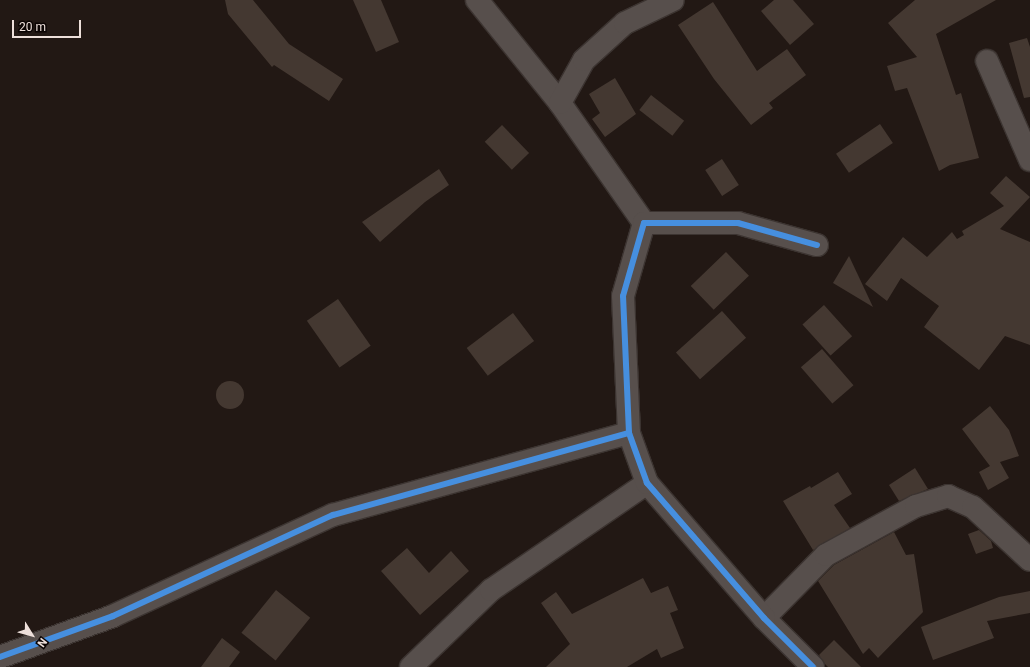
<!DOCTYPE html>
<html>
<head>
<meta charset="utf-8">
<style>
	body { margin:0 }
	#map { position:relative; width:1030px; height:667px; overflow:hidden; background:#221814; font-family:Roboto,sans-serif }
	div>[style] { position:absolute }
	.building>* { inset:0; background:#443831; transform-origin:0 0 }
	.round { border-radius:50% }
	.roads { filter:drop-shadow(1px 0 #3c3431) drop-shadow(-1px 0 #3c3431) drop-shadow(0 1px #3c3431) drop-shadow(0 -1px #3c3431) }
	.minor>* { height:22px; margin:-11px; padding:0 11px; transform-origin:11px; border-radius:11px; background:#574f4c }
	.cycleway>* { height:6px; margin:-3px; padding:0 3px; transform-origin:3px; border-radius:3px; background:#468fdf }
	span { translate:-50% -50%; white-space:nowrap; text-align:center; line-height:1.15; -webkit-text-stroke:4px #0b0403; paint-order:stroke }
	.north { position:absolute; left:12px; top:615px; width:40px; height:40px; -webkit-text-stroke:3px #0b0403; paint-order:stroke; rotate:127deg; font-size:11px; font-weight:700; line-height:16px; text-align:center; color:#eddfda }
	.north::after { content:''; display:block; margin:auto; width:14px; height:18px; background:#eddfda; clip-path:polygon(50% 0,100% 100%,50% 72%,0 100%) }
	.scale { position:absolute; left:12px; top:20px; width:69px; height:18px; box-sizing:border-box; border:2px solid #eddfda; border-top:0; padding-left:5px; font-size:12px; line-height:14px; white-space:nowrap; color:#eddfda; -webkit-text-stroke:3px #0b0403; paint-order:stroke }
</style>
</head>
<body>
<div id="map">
	<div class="building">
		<i style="clip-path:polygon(225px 0,253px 0,289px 44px,343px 79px,329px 101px,274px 65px,272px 67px,228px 14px)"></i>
		<i style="clip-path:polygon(353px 0,381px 0,399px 42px,376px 52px)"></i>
		<i style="clip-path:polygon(774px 0,793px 0,814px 24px,790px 45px,761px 11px)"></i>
		<i style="clip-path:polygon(915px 0,996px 0,936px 34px,956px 95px,961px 93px,979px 158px,950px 165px,939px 171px,907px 88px,895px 91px,887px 66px,917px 57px,888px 23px)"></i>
		<i style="clip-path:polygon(713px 2px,757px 71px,787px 49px,806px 75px,769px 103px,773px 108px,751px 125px,714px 79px,678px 25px)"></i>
		<i style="clip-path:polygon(1027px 38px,1030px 47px,1030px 97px,1024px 98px,1009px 43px)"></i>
		<i style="clip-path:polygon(615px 78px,636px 114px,605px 137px,592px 119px,600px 113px,589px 94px)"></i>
		<i style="left:651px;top:95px;width:42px;height:19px;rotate:38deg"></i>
		<i style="left:880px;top:124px;width:23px;height:53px;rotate:56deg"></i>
		<i style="left:502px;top:125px;width:39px;height:24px;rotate:46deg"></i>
		<i style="left:722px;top:159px;width:31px;height:20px;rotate:57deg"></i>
		<i style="clip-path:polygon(439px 169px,449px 185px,425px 202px,380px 242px,362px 222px)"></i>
		<i style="clip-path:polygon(1006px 176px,1030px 197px,1000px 229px,1030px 242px,1030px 345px,1005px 336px,979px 370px,924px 327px,939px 306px,901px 278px,887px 301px,865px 284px,903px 237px,927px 257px,952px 232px,957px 239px,964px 235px,962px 231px,1004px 206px,990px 193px)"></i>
		<i style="left:726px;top:252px;width:33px;height:49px;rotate:46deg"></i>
		<i style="clip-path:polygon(849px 256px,873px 307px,833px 283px)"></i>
		<i style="left:338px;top:299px;width:57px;height:38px;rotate:55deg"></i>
		<i style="left:824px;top:305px;width:42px;height:29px;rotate:48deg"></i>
		<i style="left:722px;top:311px;width:36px;height:62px;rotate:48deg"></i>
		<i style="left:513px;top:313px;width:35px;height:58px;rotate:53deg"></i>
		<i style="left:822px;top:349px;width:48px;height:28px;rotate:49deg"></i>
		<i class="round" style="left:216px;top:381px;width:28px;height:28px"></i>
		<i style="clip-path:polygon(990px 406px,1009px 430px,1019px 456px,1000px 462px,1009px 478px,988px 490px,979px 472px,990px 466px,962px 429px)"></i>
		<i style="clip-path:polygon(915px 468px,928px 489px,899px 501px,889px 485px)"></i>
		<i style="clip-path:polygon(838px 472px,852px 494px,834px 505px,850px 528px,813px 550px,783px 501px,810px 486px,811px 488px)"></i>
		<i style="clip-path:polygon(979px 530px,991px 541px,993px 548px,976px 554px,968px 534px)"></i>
		<i style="clip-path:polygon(894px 532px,906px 555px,914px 554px,923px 612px,878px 658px,869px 648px,863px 654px,818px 581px,834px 565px)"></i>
		<i style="clip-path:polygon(407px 548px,429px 573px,451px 551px,469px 571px,420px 615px,381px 571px)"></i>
		<i style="clip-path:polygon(643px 578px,651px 593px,668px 586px,678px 610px,670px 613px,684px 648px,661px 658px,657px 649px,627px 667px,546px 667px,570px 644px,541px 603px,556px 592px,572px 614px)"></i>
		<i style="left:276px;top:590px;width:44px;height:55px;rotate:39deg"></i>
		<i style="clip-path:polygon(1030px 591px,1030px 613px,987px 621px,994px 638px,933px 660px,921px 627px,999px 597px)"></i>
		<i style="clip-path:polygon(222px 638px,240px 652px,229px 667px,201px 667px)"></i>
		<i style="clip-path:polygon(834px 640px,861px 667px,828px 667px,825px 664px,819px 655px)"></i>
	</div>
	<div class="roads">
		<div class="minor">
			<i style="left:477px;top:0;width:132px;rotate:51.1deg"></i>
			<i style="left:560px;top:103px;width:146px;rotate:55deg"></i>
			<i style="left:987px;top:61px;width:108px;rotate:66.5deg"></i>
			<i style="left:560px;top:103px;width:49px;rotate:-60.8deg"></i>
			<i style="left:584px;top:60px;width:55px;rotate:-42.1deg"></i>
			<i style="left:625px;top:23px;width:53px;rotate:-25.6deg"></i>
			<i style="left:764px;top:618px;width:88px;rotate:-45.5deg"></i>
			<i style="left:826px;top:555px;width:102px;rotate:-28.6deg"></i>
			<i style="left:916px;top:506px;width:34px;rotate:-17deg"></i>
			<i style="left:948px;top:496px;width:27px;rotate:24deg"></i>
			<i style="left:973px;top:507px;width:78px;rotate:42.9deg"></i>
			<i style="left:0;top:657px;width:120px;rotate:-19.9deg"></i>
			<i style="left:113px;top:616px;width:242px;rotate:-24.7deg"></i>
			<i style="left:333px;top:515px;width:307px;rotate:-15.5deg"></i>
			<i style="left:411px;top:667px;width:111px;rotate:-43.9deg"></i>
			<i style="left:491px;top:590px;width:189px;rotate:-34.4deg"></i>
			<i style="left:813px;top:667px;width:69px;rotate:-135deg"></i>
			<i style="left:764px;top:618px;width:179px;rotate:-130.9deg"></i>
			<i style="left:647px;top:483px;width:53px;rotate:-109.8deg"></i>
			<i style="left:629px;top:433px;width:137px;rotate:-92.5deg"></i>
			<i style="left:623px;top:296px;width:76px;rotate:-74deg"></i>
			<i style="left:644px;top:223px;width:94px"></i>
			<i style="left:738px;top:223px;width:82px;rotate:15.6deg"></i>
		</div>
	</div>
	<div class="cycleway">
		<i style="left:0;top:657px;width:120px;rotate:-19.9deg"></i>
		<i style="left:113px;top:616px;width:242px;rotate:-24.7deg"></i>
		<i style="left:333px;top:515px;width:307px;rotate:-15.5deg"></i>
		<i style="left:813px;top:667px;width:69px;rotate:-135deg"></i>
		<i style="left:764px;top:618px;width:179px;rotate:-130.9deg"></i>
		<i style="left:647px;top:483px;width:53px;rotate:-109.8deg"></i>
		<i style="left:629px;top:433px;width:137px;rotate:-92.5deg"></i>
		<i style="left:623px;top:296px;width:76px;rotate:-74deg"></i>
		<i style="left:644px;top:223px;width:94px"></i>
		<i style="left:738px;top:223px;width:82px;rotate:15.6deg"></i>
	</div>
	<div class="north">N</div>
	<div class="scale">20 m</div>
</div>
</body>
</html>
